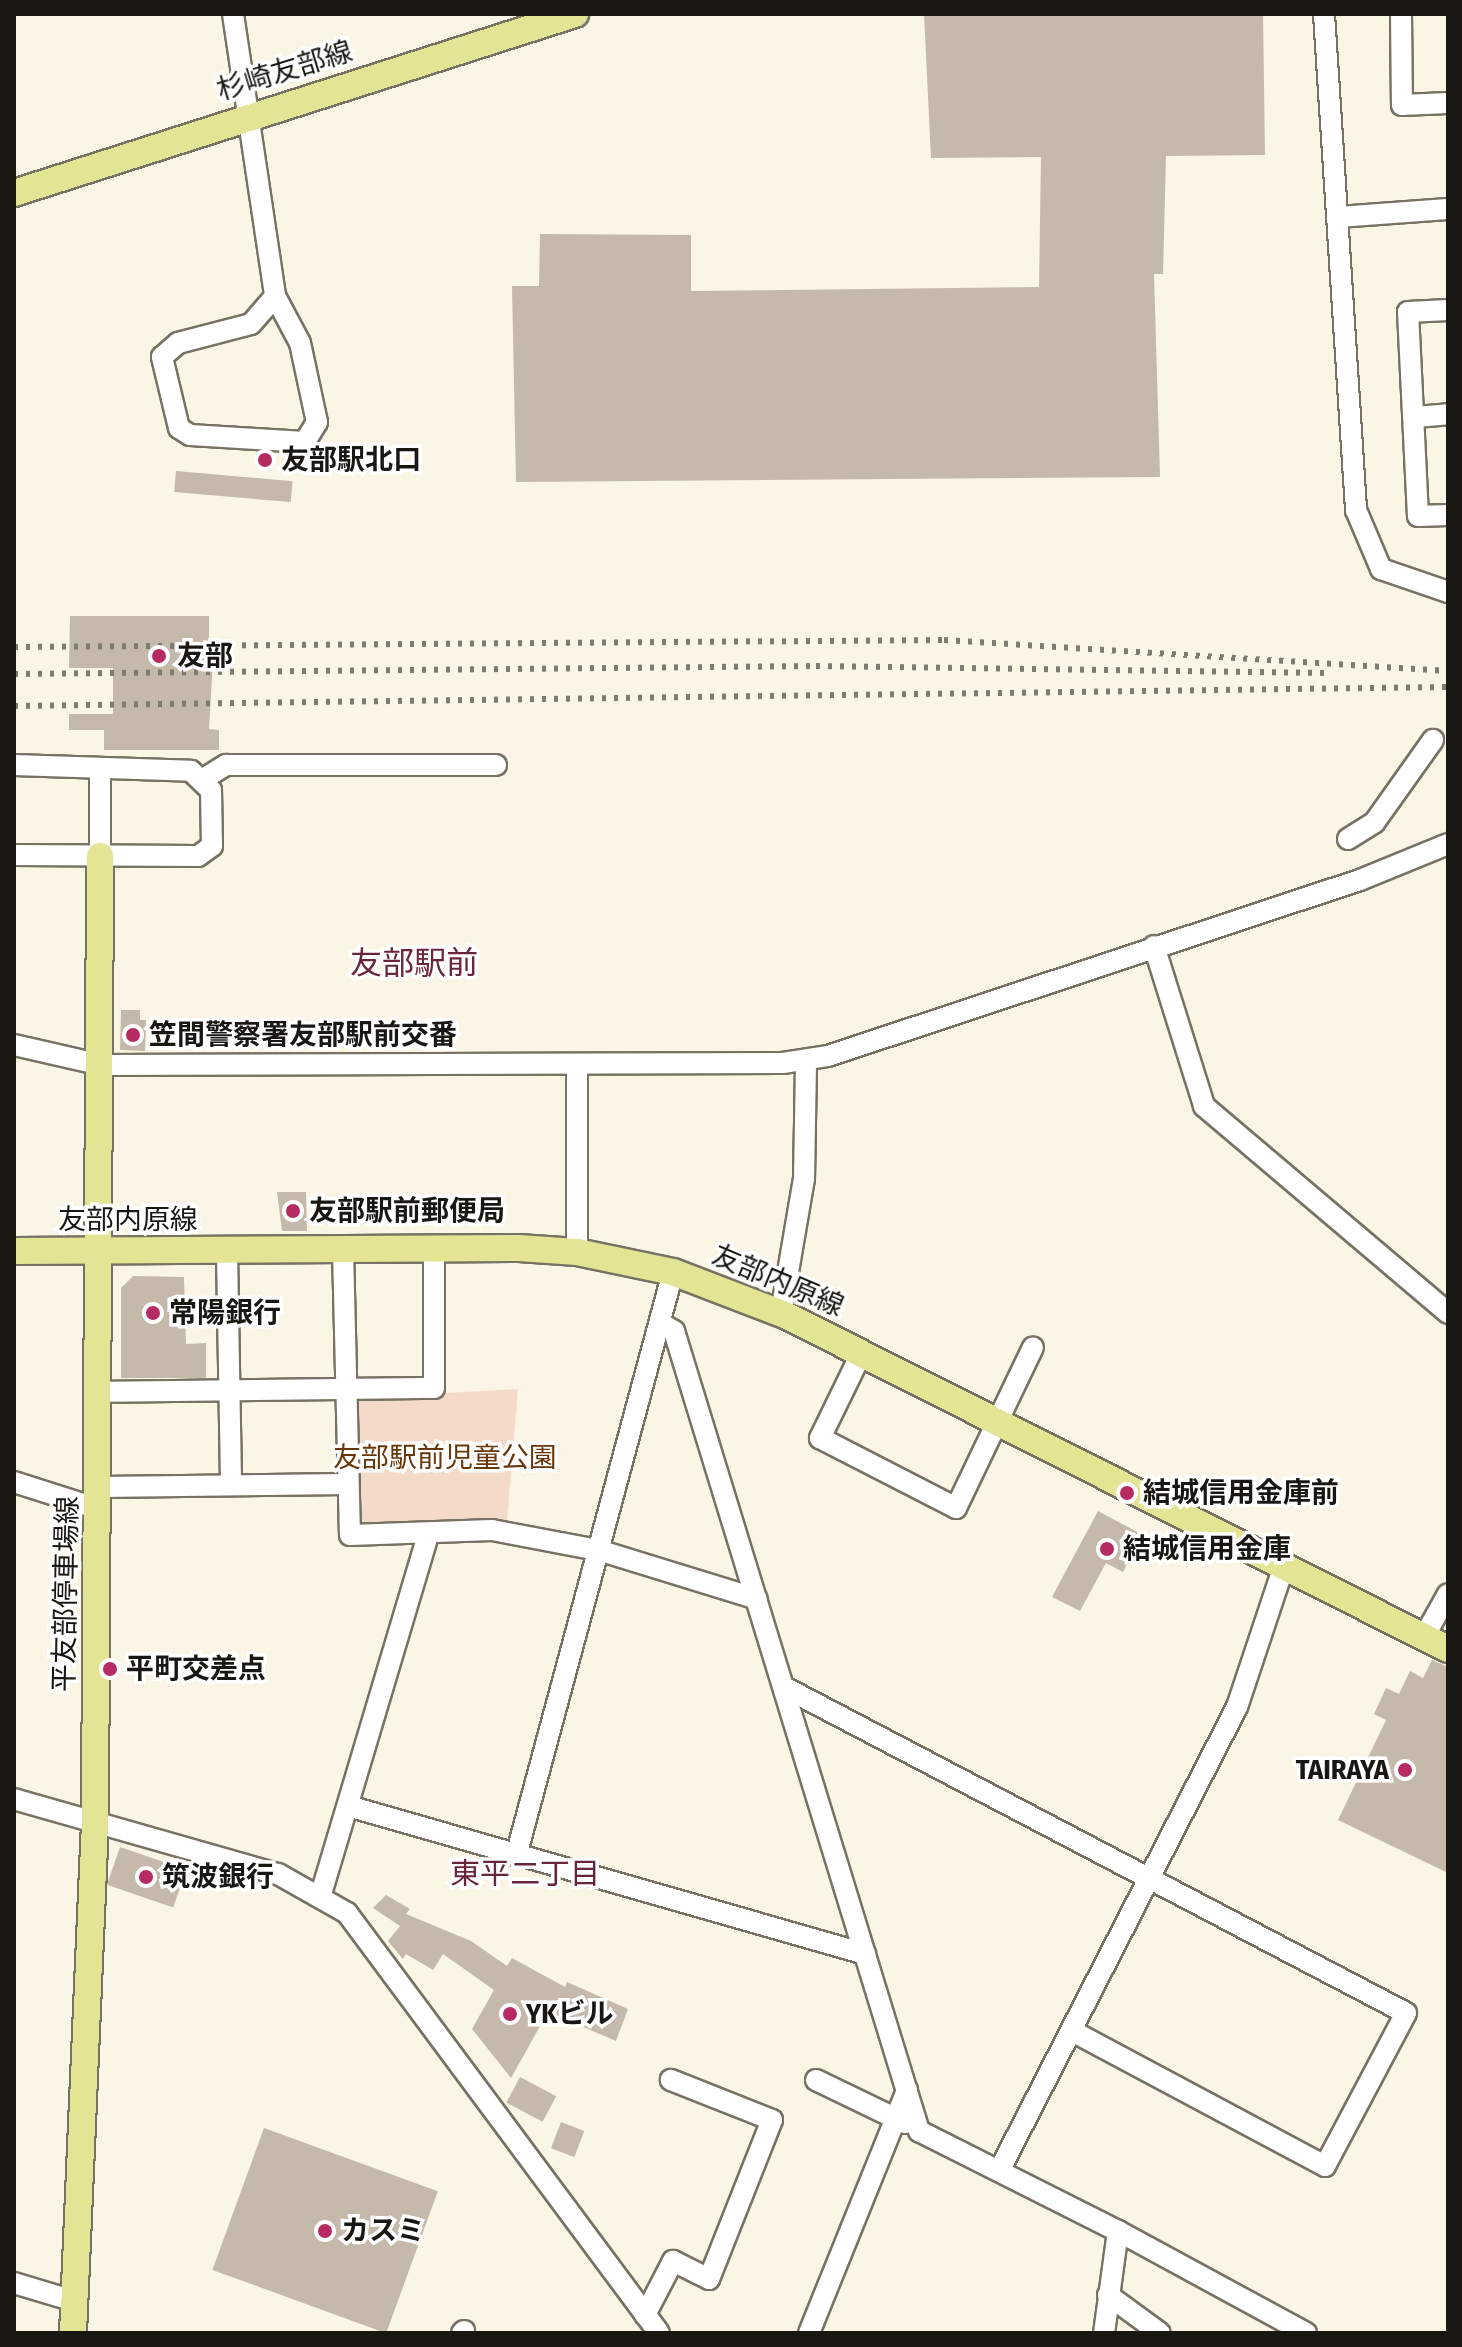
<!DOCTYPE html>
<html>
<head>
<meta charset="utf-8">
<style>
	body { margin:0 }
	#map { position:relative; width:1462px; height:2347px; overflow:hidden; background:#faf5e4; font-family:"Fira Sans Condensed","Noto Sans JP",sans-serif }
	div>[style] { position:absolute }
	.green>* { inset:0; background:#f5dac9 }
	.building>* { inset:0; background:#c4b9ab; transform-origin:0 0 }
	.roads { filter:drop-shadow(2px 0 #777264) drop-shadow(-2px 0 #777264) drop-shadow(0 2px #777264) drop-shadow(0 -2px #777264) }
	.minor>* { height:20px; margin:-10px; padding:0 10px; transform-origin:10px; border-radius:10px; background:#fff }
	.major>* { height:26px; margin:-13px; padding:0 13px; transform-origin:13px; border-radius:13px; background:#e3e595 }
	.rail>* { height:6px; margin-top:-3px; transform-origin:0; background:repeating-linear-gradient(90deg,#7e7b70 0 4px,transparent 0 12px) }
	.dots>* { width:22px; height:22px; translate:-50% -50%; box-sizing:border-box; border:4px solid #fff; border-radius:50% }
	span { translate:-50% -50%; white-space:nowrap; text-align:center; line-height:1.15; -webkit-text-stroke:7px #fff; paint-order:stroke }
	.street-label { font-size:28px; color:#181711 }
	.poi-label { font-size:28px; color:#181711; font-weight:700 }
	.left { translate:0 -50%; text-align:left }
	.right { translate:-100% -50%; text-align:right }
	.park-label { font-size:28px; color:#683608 }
	.neighbourhood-label { font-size:30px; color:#69253c }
	.quarter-label { font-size:32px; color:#69253c }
	.frame { position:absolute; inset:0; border:16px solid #181711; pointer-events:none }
</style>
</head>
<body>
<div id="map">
	<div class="green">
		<i style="clip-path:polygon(518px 1389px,507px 1522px,359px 1523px,355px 1398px)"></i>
	</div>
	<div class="building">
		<i style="clip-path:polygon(924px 14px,1263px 14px,1265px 155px,1166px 156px,1163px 274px,1154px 274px,1160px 477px,516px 482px,512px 286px,539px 286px,540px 234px,691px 235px,691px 291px,1039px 287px,1041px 157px,931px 158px)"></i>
		<i style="left:176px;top:471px;width:117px;height:21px;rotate:5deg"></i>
		<i style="clip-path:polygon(70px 616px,209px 616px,209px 642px,214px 642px,209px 729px,219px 730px,219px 750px,104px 750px,104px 730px,69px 730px,69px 714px,113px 714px,113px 668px,69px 668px)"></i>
		<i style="clip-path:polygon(121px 1010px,140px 1010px,140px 1020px,146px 1020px,145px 1051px,120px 1050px)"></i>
		<i style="clip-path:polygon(277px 1192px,306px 1192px,307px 1231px,282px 1231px)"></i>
		<i style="clip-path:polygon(133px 1276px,184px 1277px,186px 1344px,206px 1343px,206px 1378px,121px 1378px,121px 1288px)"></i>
		<i style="clip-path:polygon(1098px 1511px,1143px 1535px,1123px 1572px,1106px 1563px,1080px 1611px,1052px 1597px)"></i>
		<i style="clip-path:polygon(1432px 1660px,1448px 1667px,1448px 1873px,1338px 1820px,1386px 1720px,1374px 1714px,1386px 1688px,1399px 1694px,1410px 1671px,1423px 1678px)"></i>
		<i style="left:120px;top:1847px;width:70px;height:40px;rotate:19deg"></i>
		<i style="clip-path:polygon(386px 1895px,410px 1909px,406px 1914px,471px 1941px,507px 1966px,512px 1958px,565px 1987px,567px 1982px,628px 2009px,616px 2041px,548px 2012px,511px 2078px,472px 2029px,494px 1990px,443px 1954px,433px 1970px,406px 1954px,403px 1959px,388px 1941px,400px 1926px,373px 1908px)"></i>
		<i style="left:520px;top:2077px;width:41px;height:29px;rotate:28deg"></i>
		<i style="left:561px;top:2122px;width:25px;height:28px;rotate:21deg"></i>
		<i style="left:264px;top:2128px;width:185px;height:151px;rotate:20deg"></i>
	</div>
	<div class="roads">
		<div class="minor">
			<i style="left:233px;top:14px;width:285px;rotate:81.5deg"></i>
			<i style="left:275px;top:296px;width:53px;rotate:62deg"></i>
			<i style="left:300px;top:343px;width:81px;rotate:77.9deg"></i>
			<i style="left:317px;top:422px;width:23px;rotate:121deg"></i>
			<i style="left:305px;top:442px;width:115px;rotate:-176.5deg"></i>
			<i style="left:190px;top:435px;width:13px;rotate:-148deg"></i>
			<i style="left:179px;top:428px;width:73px;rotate:-103.5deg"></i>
			<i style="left:162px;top:357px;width:21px;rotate:-41deg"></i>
			<i style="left:178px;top:343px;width:75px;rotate:-14.6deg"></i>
			<i style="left:251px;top:324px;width:37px;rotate:-49deg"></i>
			<i style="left:1324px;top:14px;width:497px;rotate:86.3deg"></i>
			<i style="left:1356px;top:510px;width:64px;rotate:67deg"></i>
			<i style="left:1381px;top:569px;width:71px;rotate:18.9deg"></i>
			<i style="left:1401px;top:14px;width:91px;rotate:89.4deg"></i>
			<i style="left:1402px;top:105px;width:46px;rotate:-2.5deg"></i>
			<i style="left:1338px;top:217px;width:110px;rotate:-4.2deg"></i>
			<i style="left:1448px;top:310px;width:40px;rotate:177.1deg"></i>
			<i style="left:1408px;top:312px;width:204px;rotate:87.2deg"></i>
			<i style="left:1418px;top:516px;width:30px;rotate:-2deg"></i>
			<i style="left:1416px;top:417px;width:32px;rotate:-5deg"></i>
			<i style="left:14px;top:765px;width:177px;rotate:1.9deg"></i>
			<i style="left:191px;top:771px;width:28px;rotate:44deg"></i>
			<i style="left:211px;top:790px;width:56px;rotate:89deg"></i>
			<i style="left:212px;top:846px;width:17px;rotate:144deg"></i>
			<i style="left:198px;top:856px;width:184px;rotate:-179.7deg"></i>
			<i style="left:205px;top:778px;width:25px;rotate:-32deg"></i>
			<i style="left:226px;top:765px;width:270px"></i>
			<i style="left:1348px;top:839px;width:31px;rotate:-32deg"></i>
			<i style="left:1374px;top:823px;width:102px;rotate:-54.6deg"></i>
			<i style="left:100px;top:856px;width:84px;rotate:-90deg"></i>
			<i style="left:1154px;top:946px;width:168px;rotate:72.6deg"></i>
			<i style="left:1204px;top:1106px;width:320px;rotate:40.3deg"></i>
			<i style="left:14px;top:1045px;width:89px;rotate:12.9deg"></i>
			<i style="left:101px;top:1065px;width:682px;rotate:-0.17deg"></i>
			<i style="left:783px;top:1063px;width:46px;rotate:-8.8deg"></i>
			<i style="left:828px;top:1056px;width:560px;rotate:-18.31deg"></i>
			<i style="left:1360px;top:880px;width:95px;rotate:-22.2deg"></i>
			<i style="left:343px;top:1250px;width:285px;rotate:88.6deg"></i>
			<i style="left:350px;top:1535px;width:142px;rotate:-2deg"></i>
			<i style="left:492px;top:1530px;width:108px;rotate:10.7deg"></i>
			<i style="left:598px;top:1550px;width:166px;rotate:17.1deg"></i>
			<i style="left:227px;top:1252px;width:233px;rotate:89deg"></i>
			<i style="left:577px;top:1252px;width:188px;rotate:-90deg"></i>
			<i style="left:781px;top:1313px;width:136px;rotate:-80.3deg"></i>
			<i style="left:804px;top:1179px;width:119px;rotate:-89deg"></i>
			<i style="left:660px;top:1323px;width:16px;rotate:30deg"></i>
			<i style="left:674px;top:1331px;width:837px;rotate:72.97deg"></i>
			<i style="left:919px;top:2131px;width:223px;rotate:26.7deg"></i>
			<i style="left:1118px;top:2231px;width:103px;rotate:97.8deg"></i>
			<i style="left:862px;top:1352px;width:96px;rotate:116deg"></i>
			<i style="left:820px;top:1438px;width:153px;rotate:27.2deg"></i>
			<i style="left:956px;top:1508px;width:178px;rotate:-64.4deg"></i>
			<i style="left:100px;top:1392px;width:334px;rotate:-0.7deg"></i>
			<i style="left:434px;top:1388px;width:141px;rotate:-90deg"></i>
			<i style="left:14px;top:1482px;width:89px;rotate:17.6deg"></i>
			<i style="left:100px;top:1487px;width:247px;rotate:-0.7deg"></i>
			<i style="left:1424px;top:1637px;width:49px;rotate:-60.8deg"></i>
			<i style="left:784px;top:1687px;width:702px;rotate:27.66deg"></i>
			<i style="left:1406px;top:2013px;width:173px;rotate:117.9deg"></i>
			<i style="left:1325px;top:2166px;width:287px;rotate:-151.9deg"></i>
			<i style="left:14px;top:1799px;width:274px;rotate:15.9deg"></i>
			<i style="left:278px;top:1874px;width:79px;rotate:29.5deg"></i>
			<i style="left:347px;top:1913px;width:523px;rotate:53.39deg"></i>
			<i style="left:348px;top:1806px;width:538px;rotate:15.97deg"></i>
			<i style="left:516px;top:1856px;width:605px;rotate:-74.95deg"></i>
			<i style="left:321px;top:1894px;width:376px;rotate:-73.4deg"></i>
			<i style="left:816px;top:2080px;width:99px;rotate:25.8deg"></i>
			<i style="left:999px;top:2171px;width:521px;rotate:-62.85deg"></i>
			<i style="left:1237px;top:1707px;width:152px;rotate:-71.6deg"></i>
			<i style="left:1118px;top:2231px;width:214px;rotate:28.5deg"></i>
			<i style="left:14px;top:2283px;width:63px;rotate:16.7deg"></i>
			<i style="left:1108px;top:2295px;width:64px;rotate:36.2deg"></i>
			<i style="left:645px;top:2315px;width:61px;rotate:-62.6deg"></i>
			<i style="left:673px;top:2261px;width:40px;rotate:26.6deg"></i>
			<i style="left:709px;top:2279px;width:171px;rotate:-68.4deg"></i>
			<i style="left:772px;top:2120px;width:109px;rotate:-158.4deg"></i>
			<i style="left:462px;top:2333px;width:3px;rotate:-45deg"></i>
			<i style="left:809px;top:2333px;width:262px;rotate:-68deg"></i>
		</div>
		<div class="major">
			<i style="left:14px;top:193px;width:589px;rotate:-17.7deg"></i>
			<i style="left:14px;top:1251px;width:505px;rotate:-0.34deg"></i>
			<i style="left:519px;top:1248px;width:58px;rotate:3.9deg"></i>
			<i style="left:577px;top:1252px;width:98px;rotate:11.8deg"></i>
			<i style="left:673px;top:1272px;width:120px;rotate:21deg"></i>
			<i style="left:785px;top:1315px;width:742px;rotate:26.74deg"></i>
			<i style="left:73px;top:2333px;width:510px;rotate:-87.53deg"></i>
			<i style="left:95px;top:1823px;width:967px;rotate:-89.7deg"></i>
		</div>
	</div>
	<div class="rail">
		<i style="left:14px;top:647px;width:930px;rotate:-0.43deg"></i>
		<i style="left:944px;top:640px;width:505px;rotate:3.52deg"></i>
		<i style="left:14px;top:674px;width:802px;rotate:-0.57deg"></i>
		<i style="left:816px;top:666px;width:516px;rotate:0.78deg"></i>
		<i style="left:14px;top:706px;width:1434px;rotate:-0.76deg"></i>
	</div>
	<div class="dots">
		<i style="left:265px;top:460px;background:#b72b63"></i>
		<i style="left:159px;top:656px;background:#b72b63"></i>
		<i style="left:133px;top:1035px;background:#b72b63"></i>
		<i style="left:293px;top:1211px;background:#b72b63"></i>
		<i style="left:153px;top:1313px;background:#b72b63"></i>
		<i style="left:1127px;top:1493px;background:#b72b63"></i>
		<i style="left:1107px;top:1549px;background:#b72b63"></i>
		<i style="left:110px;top:1669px;background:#b72b63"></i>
		<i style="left:1405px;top:1770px;background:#b72b63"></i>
		<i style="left:146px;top:1877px;background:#b72b63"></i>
		<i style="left:510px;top:2014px;background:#b72b63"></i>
		<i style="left:325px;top:2231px;background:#b72b63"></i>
	</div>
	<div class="street-label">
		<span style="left:285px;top:71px;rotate:-17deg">杉崎友部線</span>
		<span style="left:128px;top:1220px">友部内原線</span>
		<span style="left:778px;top:1281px;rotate:23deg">友部内原線</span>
		<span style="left:66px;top:1594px;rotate:-89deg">平友部停車場線</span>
	</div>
	<div class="poi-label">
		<span class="left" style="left:281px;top:460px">友部駅北口</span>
		<span class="left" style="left:177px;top:656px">友部</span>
		<span class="left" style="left:149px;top:1035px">笠間警察署友部駅前交番</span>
		<span class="left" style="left:309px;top:1211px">友部駅前郵便局</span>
		<span class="left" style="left:169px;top:1313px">常陽銀行</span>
		<span class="left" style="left:1143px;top:1493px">結城信用金庫前</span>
		<span class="left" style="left:1123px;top:1549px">結城信用金庫</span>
		<span class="left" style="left:126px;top:1669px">平町交差点</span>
		<span class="right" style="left:1389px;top:1770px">TAIRAYA</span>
		<span class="left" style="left:162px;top:1877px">筑波銀行</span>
		<span class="left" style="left:526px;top:2014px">YKビル</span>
		<span class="left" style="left:341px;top:2231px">カスミ</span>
	</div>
	<div class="park-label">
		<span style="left:445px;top:1458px">友部駅前児童公園</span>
	</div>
	<div class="neighbourhood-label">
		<span style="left:525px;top:1874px">東平二丁目</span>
	</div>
	<div class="quarter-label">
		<span style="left:414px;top:963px">友部駅前</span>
	</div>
	<div class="frame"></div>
</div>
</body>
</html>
